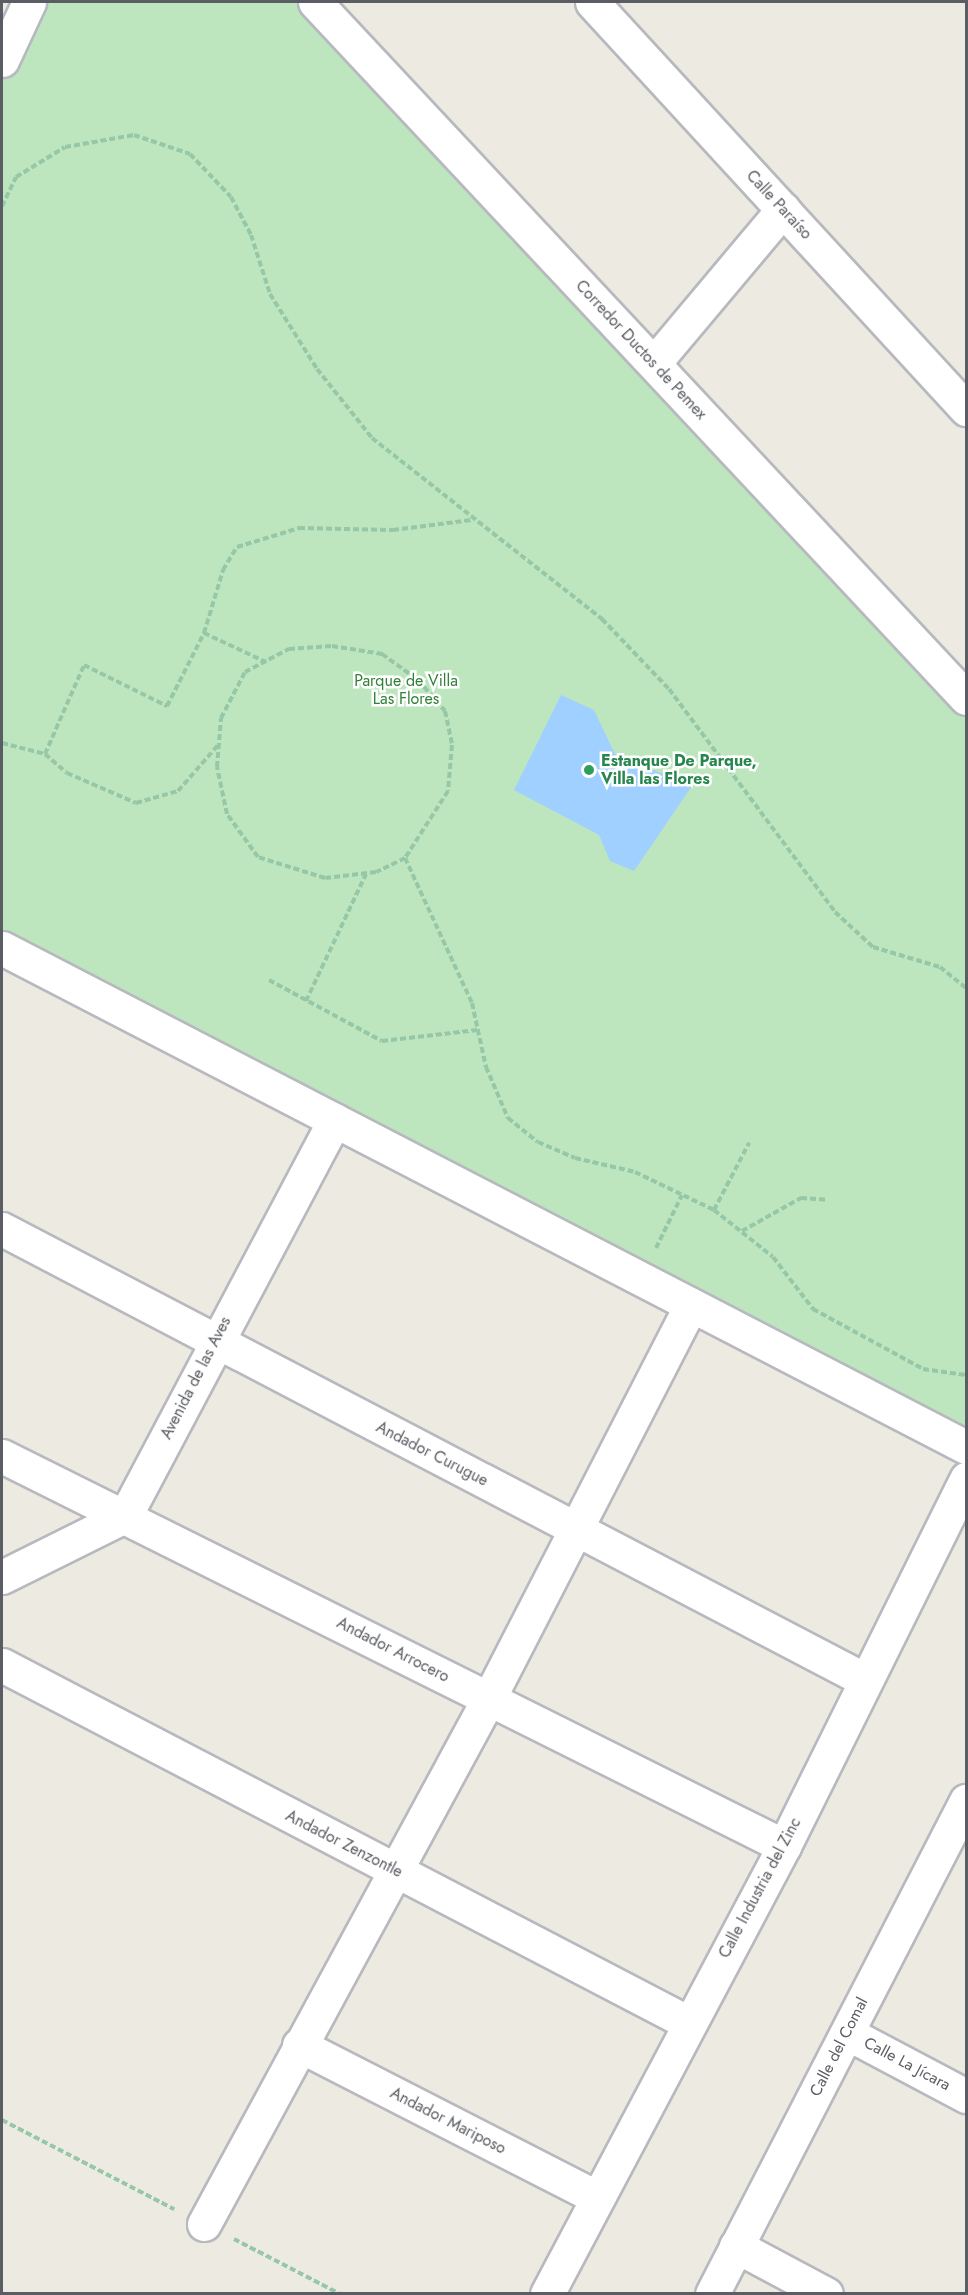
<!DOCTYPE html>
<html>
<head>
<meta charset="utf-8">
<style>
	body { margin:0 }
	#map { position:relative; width:968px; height:2295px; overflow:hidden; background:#edebe1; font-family:Jost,sans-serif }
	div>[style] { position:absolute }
	.green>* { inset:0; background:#bde6bf }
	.water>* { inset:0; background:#9fd0ff }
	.path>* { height:4px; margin-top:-2px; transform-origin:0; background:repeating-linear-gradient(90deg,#96c7a6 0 6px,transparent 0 9px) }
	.roads { filter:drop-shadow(2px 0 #b7b9be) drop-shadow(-2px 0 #b7b9be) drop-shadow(0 2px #b7b9be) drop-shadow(0 -2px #b7b9be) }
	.minor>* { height:33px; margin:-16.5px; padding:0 16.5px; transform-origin:16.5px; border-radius:16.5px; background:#fff }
	.dots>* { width:16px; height:16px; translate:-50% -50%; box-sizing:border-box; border:3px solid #fff; border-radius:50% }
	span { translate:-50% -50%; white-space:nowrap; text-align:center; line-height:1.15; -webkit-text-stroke:5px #fff; paint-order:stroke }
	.street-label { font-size:16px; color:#5a5d63 }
	.park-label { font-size:16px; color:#32813a }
	.leisure-label { font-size:16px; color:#27864d; font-weight:700 }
	.left { translate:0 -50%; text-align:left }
	.frame { position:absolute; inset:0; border:3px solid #5a5d63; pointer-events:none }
</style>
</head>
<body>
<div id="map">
	<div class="green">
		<i style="clip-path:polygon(29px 2px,315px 2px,966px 698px,966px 1442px,2px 934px,2px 60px)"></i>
	</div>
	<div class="water">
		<i style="clip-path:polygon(561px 695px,594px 710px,615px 754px,692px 786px,634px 871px,610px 861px,599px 835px,514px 790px)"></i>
	</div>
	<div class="path">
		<i style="left:2px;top:206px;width:32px;rotate:-64deg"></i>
		<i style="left:16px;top:177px;width:57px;rotate:-31.5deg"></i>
		<i style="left:65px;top:147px;width:70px;rotate:-9.9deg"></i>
		<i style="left:134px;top:135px;width:59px;rotate:18.7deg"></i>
		<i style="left:190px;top:154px;width:59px;rotate:46.4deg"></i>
		<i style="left:231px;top:197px;width:43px;rotate:62.2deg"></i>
		<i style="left:251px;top:235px;width:62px;rotate:72.1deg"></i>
		<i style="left:270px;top:294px;width:89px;rotate:57.9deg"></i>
		<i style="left:317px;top:369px;width:88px;rotate:51.4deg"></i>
		<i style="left:372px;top:438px;width:293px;rotate:38.2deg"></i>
		<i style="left:602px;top:619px;width:97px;rotate:46.3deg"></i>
		<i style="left:669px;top:689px;width:278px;rotate:53.3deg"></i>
		<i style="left:835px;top:912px;width:52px;rotate:42.6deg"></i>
		<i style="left:873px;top:947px;width:70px;rotate:16.6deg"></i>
		<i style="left:940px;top:967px;width:33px;rotate:39deg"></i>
		<i style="left:204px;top:633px;width:66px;rotate:-73.2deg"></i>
		<i style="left:223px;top:570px;width:27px;rotate:-59deg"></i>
		<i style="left:237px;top:547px;width:65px;rotate:-17deg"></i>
		<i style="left:299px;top:528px;width:94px;rotate:1.2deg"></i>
		<i style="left:393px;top:530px;width:79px;rotate:-7.3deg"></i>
		<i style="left:332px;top:646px;width:51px;rotate:9.1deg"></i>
		<i style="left:382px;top:654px;width:44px;rotate:35.8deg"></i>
		<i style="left:418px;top:680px;width:41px;rotate:48.9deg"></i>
		<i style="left:445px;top:711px;width:35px;rotate:78deg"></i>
		<i style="left:452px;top:745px;width:46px;rotate:95deg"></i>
		<i style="left:448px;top:791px;width:80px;rotate:122.7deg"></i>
		<i style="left:405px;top:858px;width:32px;rotate:154deg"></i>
		<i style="left:376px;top:872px;width:51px;rotate:173.3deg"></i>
		<i style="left:325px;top:878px;width:70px;rotate:-162.6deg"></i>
		<i style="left:258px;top:857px;width:53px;rotate:-125.8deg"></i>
		<i style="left:227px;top:814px;width:48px;rotate:-102deg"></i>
		<i style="left:217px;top:767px;width:49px;rotate:-85.3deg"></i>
		<i style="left:221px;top:718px;width:52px;rotate:-62.4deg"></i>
		<i style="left:245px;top:672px;width:50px;rotate:-27.6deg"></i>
		<i style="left:289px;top:649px;width:43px;rotate:-4deg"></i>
		<i style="left:2px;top:743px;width:44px;rotate:14.3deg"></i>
		<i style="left:45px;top:754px;width:29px;rotate:41deg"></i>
		<i style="left:67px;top:773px;width:75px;rotate:23.5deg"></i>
		<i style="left:136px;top:803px;width:44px;rotate:-15.9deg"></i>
		<i style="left:178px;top:791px;width:62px;rotate:-48.9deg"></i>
		<i style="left:45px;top:754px;width:97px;rotate:-66.3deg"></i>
		<i style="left:84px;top:665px;width:93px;rotate:26.3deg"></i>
		<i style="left:167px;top:706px;width:82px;rotate:-63.1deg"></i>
		<i style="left:204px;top:633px;width:68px;rotate:25.1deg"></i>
		<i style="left:405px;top:858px;width:160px;rotate:65.2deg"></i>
		<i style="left:472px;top:1003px;width:66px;rotate:77.7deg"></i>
		<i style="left:486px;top:1067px;width:56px;rotate:66.7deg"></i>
		<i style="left:508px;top:1118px;width:38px;rotate:39deg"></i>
		<i style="left:538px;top:1142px;width:40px;rotate:23.4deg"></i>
		<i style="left:575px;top:1158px;width:62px;rotate:13.1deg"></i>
		<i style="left:635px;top:1172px;width:88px;rotate:25.7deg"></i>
		<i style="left:714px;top:1210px;width:75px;rotate:38.5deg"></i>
		<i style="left:773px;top:1257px;width:66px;rotate:52.4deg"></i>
		<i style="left:813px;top:1309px;width:125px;rotate:28.6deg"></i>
		<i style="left:923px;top:1369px;width:43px;rotate:7.9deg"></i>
		<i style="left:269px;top:980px;width:128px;rotate:28.4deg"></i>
		<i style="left:382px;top:1041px;width:96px;rotate:-6.6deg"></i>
		<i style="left:306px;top:1001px;width:140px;rotate:-64.7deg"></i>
		<i style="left:714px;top:1210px;width:76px;rotate:-62.4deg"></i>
		<i style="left:742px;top:1231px;width:68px;rotate:-29.2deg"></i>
		<i style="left:801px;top:1198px;width:26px;rotate:4deg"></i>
		<i style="left:656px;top:1248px;width:59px;rotate:-63.9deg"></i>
		<i style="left:2px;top:2120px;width:194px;rotate:27.4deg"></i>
		<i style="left:234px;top:2239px;width:119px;rotate:27.4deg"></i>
	</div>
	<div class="roads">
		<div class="minor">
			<i style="left:315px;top:2px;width:953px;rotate:46.91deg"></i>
			<i style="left:592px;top:2px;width:553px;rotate:47.42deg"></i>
			<i style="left:2px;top:60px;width:64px;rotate:-65deg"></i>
			<i style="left:654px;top:363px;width:201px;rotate:-50deg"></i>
			<i style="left:2px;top:948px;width:1085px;rotate:27.37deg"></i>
			<i style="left:2px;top:1229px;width:972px;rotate:27.59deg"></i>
			<i style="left:2px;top:1456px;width:874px;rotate:26.51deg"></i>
			<i style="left:2px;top:1577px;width:137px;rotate:-26.4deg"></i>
			<i style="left:125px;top:1516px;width:448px;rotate:-62.1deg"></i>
			<i style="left:2px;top:1665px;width:772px;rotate:27.53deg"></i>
			<i style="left:847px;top:2033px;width:135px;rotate:27.9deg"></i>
			<i style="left:299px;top:2045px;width:334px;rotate:27.1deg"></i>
			<i style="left:204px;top:2224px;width:598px;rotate:-61.55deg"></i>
			<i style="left:489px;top:1698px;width:442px;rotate:-62.8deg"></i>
			<i style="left:736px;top:2246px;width:102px;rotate:28.1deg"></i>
			<i style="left:547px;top:2294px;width:507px;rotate:-62.12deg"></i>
			<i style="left:784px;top:1846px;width:410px;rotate:-63.6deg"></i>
			<i style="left:712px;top:2294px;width:555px;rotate:-62.74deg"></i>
		</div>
	</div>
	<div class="dots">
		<i style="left:589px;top:770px;background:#2e9e5b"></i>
	</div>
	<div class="street-label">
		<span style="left:779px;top:205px;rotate:47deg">Calle Paraíso</span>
		<span style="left:641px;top:350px;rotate:47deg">Corredor Ductos de Pemex</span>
		<span style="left:196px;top:1378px;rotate:-63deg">Avenida de las Aves</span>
		<span style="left:432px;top:1454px;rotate:27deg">Andador Curugue</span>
		<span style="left:393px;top:1650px;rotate:27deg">Andador Arrocero</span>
		<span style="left:344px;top:1844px;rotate:27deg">Andador Zenzontle</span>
		<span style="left:760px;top:1888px;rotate:-62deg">Calle Industria del Zinc</span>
		<span style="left:839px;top:2047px;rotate:-63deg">Calle del Comal</span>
		<span style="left:907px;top:2064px;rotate:28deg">Calle La Jícara</span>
		<span style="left:448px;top:2121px;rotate:27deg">Andador Mariposo</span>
	</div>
	<div class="park-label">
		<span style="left:406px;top:690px">Parque de Villa<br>Las Flores</span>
	</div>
	<div class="leisure-label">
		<span class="left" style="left:601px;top:770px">Estanque De Parque,<br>Villa las Flores</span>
	</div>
	<div class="frame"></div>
</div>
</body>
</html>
